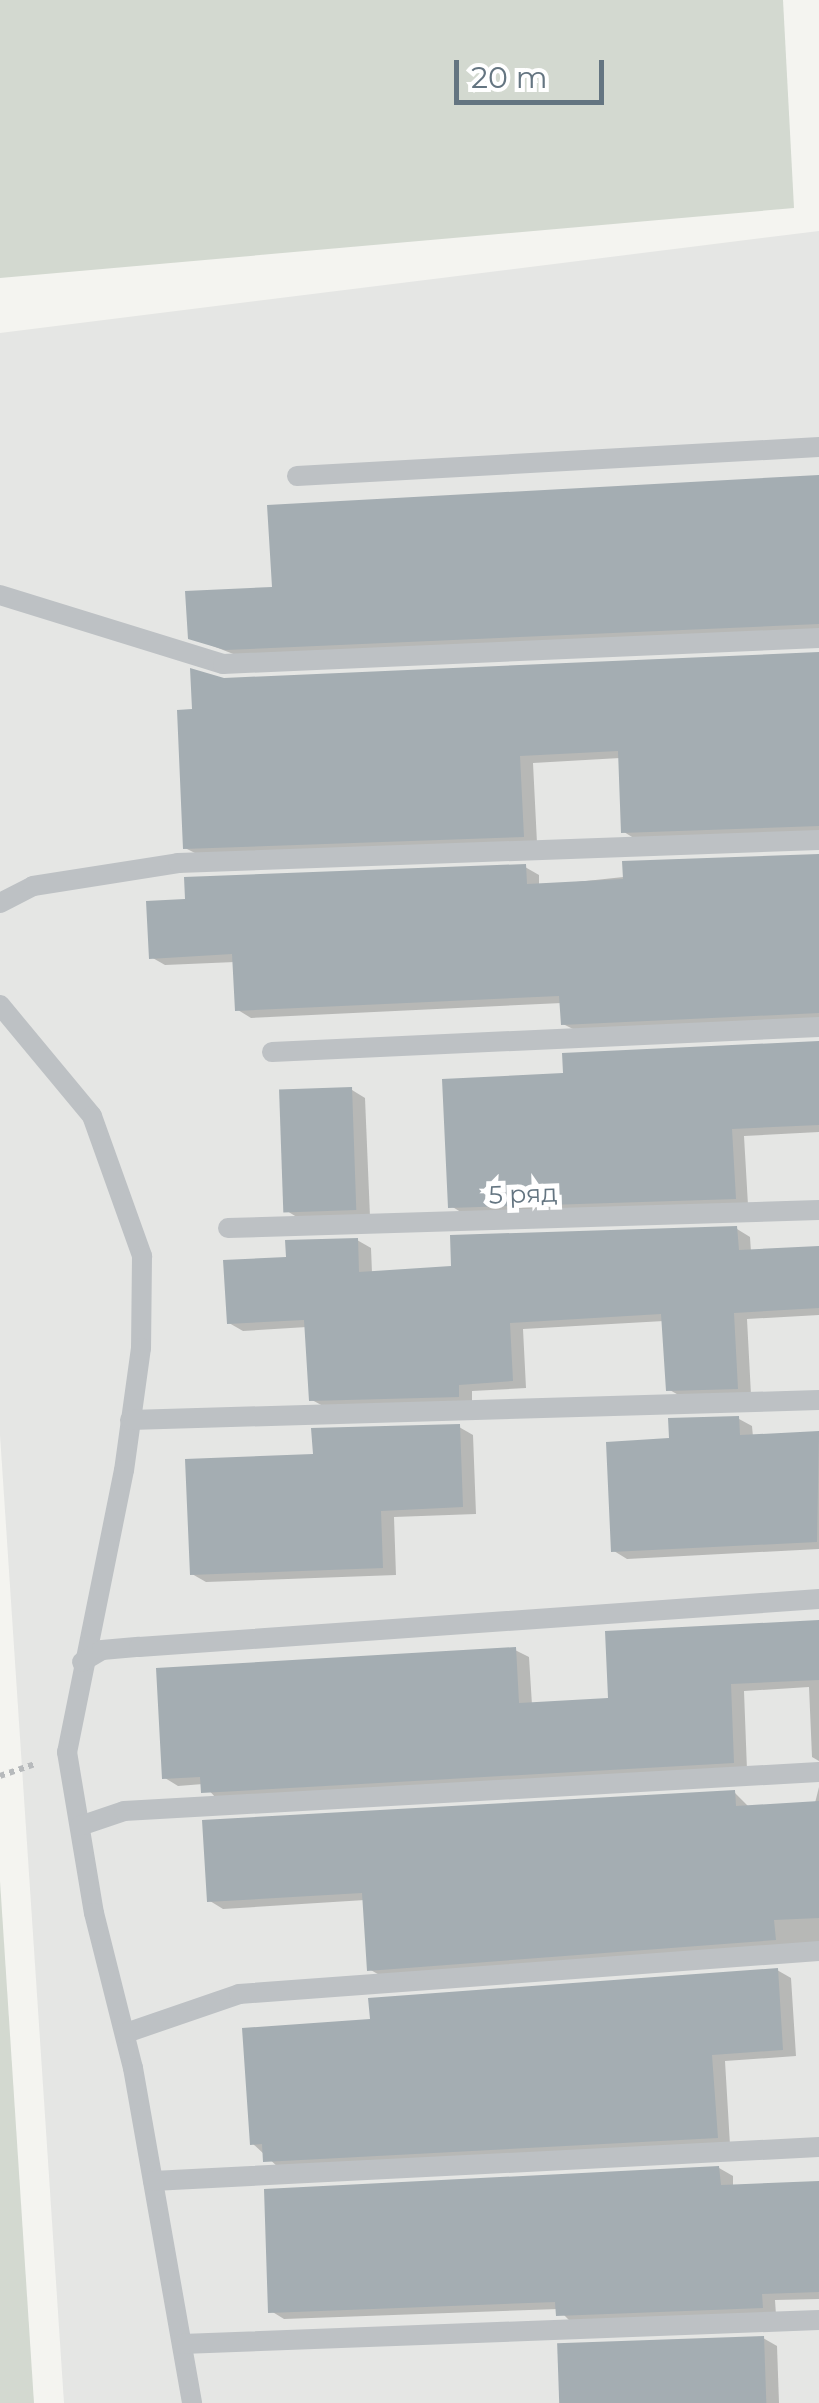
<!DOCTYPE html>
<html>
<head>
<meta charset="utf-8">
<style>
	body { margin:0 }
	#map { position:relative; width:819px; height:2403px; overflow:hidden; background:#f4f4f0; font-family:Montserrat,sans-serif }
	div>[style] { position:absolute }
	.built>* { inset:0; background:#e5e6e4 }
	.green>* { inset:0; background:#d3d9d0 }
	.shadow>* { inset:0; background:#0003 }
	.building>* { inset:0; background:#a4adb2; transform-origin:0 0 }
	.path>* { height:6px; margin-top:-3px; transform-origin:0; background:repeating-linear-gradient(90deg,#b7babc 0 5px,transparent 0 10px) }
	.service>* { height:20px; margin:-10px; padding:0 10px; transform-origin:10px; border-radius:10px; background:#bdc1c4 }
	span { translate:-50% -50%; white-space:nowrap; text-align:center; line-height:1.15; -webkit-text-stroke:10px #fff; paint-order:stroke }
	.street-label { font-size:25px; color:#647581 }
	.scale { position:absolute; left:454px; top:60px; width:150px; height:45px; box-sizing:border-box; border:5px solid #647581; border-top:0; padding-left:12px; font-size:30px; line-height:35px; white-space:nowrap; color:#647581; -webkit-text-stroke:8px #fff; paint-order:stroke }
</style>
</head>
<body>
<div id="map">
	<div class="built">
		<i style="clip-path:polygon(819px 231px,819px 2403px,64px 2403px,0 1435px,0 333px)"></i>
	</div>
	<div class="green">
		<i style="clip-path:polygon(0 0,783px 0,794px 208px,0 278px)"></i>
		<i style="clip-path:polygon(0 1881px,34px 2403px,0 2403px)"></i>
	</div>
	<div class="shadow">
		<i style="clip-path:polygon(819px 477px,819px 631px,241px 657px,190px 637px,274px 589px)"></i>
		<i style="clip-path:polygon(819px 654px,819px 833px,637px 840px,624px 832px,620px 758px,533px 763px,537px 843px,199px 855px,185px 848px,223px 680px)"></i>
		<i style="clip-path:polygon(819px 856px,819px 1020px,577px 1031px,563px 1024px,562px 1003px,251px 1018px,238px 1010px,235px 962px,165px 965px,151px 957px,525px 867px,539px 875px,539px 886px)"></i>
		<i style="clip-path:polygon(819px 1043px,819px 1132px,744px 1136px,748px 1205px,464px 1214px,451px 1206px,565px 1075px)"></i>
		<i style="clip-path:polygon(352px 1090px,365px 1098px,370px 1217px,300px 1219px,287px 1211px)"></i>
		<i style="clip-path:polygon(737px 1229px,750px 1237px,751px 1252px,819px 1248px,819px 1315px,747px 1319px,751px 1395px,682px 1397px,668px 1389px,664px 1321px,523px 1329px,526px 1388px,472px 1391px,472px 1403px,325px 1407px,312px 1400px,307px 1327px,243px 1331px,229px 1323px,289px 1259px,357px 1240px,371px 1248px,372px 1273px,454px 1269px)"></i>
		<i style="clip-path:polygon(739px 1419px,752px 1426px,753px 1437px,819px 1433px,819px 1549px,627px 1559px,614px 1551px,671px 1441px)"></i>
		<i style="clip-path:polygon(459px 1427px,473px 1435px,476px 1514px,394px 1517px,396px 1575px,206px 1582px,192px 1574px,316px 1457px)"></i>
		<i style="clip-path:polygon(819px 1622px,819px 1761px,812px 1757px,809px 1687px,744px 1691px,747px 1770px,217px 1799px,203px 1784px,178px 1786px,165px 1778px,515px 1650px,529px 1657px,532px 1705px,610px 1700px)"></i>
		<i style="clip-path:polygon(819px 1787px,819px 1943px,383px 1977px,369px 1969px,365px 1900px,223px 1909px,210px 1901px,735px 1793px,749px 1807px,815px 1803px)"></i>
		<i style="clip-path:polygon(777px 1970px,791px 1978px,796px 2056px,725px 2061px,730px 2145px,279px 2168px,252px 2143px,373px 2022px)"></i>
		<i style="clip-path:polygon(719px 2168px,733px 2176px,733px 2187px,819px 2184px,819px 2299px,775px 2300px,776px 2315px,572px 2323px,558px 2309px,284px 2319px,271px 2311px)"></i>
		<i style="clip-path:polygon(763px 2338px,777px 2346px,779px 2403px,561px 2403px)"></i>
	</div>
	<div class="building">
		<i style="clip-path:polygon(819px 475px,819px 624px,225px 650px,188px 639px,185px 591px,272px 587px,267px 505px)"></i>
		<i style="clip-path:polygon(819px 652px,819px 826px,621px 833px,618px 751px,520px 756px,524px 837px,183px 849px,177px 710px,192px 709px,190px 668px,224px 678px)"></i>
		<i style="clip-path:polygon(819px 854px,819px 1013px,561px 1025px,559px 996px,235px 1011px,232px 954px,149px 959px,146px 901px,185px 899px,184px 877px,526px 864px,527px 884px,623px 879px,622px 861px)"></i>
		<i style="clip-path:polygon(819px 1041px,819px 1125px,732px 1129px,736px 1199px,448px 1208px,442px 1079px,563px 1073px,562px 1053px)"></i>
		<i style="left:352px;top:1087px;width:123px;height:73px;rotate:88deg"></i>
		<i style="clip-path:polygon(737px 1226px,739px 1250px,819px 1246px,819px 1308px,734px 1313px,738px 1389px,666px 1391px,661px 1314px,510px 1323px,513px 1381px,459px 1385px,459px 1397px,309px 1401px,304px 1320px,227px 1324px,223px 1260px,286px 1257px,285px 1240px,358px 1238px,359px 1272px,451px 1266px,450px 1235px)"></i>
		<i style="clip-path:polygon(739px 1416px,740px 1435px,819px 1431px,817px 1542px,611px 1552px,606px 1442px,669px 1438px,668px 1418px)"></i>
		<i style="clip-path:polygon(460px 1424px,463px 1507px,381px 1511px,383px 1568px,190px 1575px,185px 1459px,313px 1454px,311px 1428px)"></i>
		<i style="clip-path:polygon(819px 1620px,819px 1680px,731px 1684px,734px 1763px,201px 1793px,200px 1777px,162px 1779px,156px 1668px,516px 1647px,519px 1703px,608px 1698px,605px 1631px)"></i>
		<i style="clip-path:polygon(735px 1790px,736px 1806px,819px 1801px,819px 1918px,774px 1920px,776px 1940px,367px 1971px,362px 1893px,207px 1902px,202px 1820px)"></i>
		<i style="clip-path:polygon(778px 1968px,783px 2050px,712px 2055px,718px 2138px,263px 2162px,262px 2144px,250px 2145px,242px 2028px,370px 2019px,368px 1998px)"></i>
		<i style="clip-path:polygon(719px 2166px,721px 2185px,819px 2181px,819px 2292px,762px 2294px,763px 2308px,556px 2316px,555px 2302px,268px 2313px,264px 2189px)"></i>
		<i style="left:764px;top:2336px;width:67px;height:207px;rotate:88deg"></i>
	</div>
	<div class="path">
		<i style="left:0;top:1776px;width:39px;rotate:-19deg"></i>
	</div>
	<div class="service">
		<i style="left:297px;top:476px;width:523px;rotate:-3.18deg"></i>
		<i style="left:0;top:595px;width:233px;rotate:17.2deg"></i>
		<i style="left:223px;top:664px;width:597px;rotate:-2.5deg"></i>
		<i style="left:0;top:903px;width:37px;rotate:-27deg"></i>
		<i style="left:33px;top:886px;width:147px;rotate:-9deg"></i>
		<i style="left:178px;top:863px;width:641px;rotate:-2.05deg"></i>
		<i style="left:0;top:1005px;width:144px;rotate:50.3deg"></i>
		<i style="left:92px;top:1116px;width:149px;rotate:70.3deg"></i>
		<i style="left:142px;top:1256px;width:92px;rotate:90.6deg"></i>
		<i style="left:141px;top:1348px;width:123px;rotate:97.9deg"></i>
		<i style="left:124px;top:1470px;width:288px;rotate:101.4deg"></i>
		<i style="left:67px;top:1752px;width:163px;rotate:80.5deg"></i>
		<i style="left:94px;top:1913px;width:160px;rotate:75.9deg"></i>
		<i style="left:133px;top:2068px;width:340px;rotate:80deg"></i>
		<i style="left:272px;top:1052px;width:548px;rotate:-2.62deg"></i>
		<i style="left:228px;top:1228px;width:591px;rotate:-1.74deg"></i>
		<i style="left:130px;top:1420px;width:689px;rotate:-1.66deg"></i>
		<i style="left:82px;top:1662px;width:23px;rotate:-31deg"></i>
		<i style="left:102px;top:1650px;width:37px;rotate:-5deg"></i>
		<i style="left:139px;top:1647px;width:682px;rotate:-4.04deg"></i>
		<i style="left:80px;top:1826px;width:46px;rotate:-18.8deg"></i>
		<i style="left:124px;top:1811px;width:696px;rotate:-3.21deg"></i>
		<i style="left:126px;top:2033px;width:120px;rotate:-19deg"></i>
		<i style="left:239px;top:1994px;width:582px;rotate:-4.24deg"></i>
		<i style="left:153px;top:2181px;width:667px;rotate:-2.92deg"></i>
		<i style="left:182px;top:2344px;width:637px;rotate:-2.16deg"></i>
	</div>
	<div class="street-label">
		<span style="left:523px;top:1194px;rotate:-2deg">5 ряд</span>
	</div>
	<div class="scale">20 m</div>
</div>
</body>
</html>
